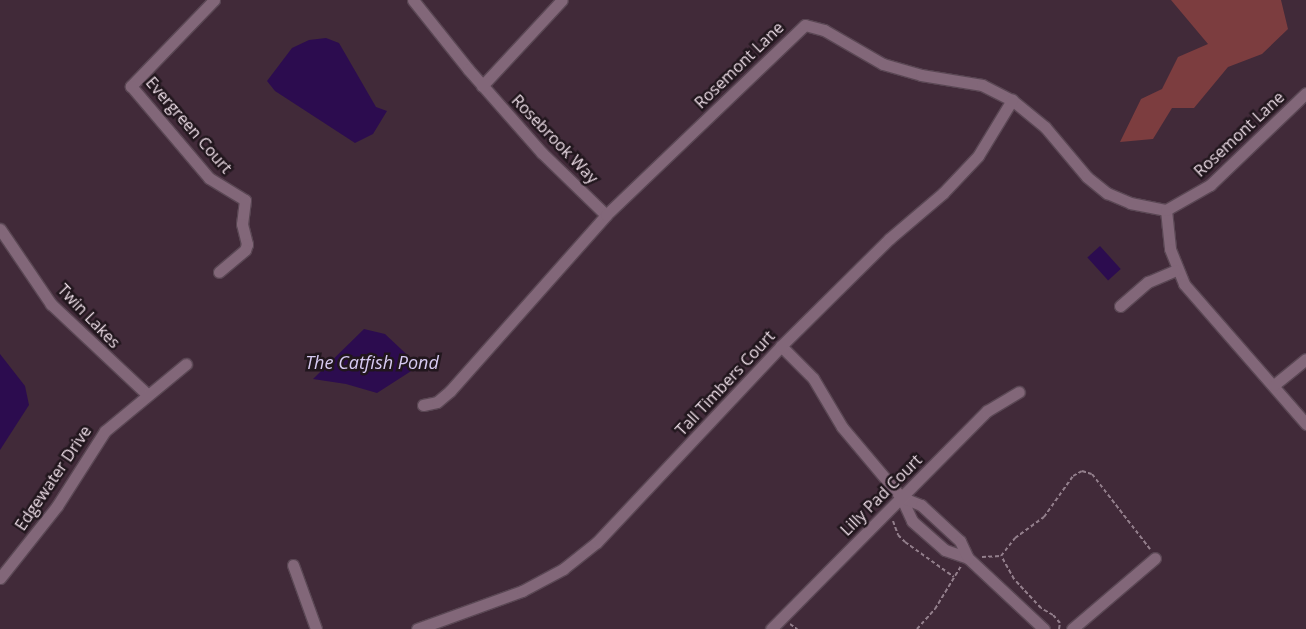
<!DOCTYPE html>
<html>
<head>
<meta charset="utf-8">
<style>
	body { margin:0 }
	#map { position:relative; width:1306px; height:629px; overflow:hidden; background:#412a39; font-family:"Open Sans",sans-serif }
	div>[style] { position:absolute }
	.green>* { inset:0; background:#7c3d3f }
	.water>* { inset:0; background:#2c0c4f; transform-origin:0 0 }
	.path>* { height:2px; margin-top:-1px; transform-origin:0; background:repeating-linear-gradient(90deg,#937f8c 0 4px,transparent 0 6.5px) }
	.roads { filter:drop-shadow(1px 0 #5a4754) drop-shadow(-1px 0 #5a4754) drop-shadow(0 1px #5a4754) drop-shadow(0 -1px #5a4754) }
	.minor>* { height:11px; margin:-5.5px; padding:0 5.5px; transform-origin:5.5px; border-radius:5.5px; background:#826779 }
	span { translate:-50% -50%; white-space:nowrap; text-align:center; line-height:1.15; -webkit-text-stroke:5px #21161d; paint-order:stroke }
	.street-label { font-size:16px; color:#eddde7 }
	.water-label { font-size:18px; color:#d7caf2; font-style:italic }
</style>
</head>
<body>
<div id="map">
	<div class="green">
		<i style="clip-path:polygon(1171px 0,1281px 0,1288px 29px,1262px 54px,1228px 67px,1194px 108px,1172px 108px,1153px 139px,1120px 142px,1141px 99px,1162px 89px,1178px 57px,1208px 44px)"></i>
	</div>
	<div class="water">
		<i style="clip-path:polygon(326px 38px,339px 43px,376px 107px,387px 111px,373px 134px,355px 143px,275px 91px,267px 81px,292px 48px,309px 40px)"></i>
		<i style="left:1100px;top:246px;width:31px;height:17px;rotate:48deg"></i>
		<i style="clip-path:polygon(364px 329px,385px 334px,419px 366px,377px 393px,346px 384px,313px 379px)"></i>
		<i style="clip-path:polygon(0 354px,25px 386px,29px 405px,0 450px)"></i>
	</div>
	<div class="path">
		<i style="left:893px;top:521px;width:15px;rotate:70deg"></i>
		<i style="left:898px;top:535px;width:10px;rotate:45deg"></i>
		<i style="left:905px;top:542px;width:60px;rotate:35.5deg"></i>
		<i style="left:982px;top:557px;width:19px;rotate:-3deg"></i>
		<i style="left:790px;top:624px;width:9px;rotate:36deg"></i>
		<i style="left:917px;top:629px;width:27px;rotate:-48deg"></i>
		<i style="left:935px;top:609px;width:50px;rotate:-58.8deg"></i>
		<i style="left:1059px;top:629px;width:6px;rotate:-81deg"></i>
		<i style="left:1060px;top:623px;width:11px;rotate:-131deg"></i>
		<i style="left:1053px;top:615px;width:14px;rotate:-150deg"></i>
		<i style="left:1041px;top:608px;width:40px;rotate:-133deg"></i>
		<i style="left:1014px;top:579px;width:26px;rotate:-119deg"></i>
		<i style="left:1001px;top:556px;width:23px;rotate:-52deg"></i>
		<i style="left:1015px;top:538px;width:36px;rotate:-36deg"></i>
		<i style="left:1044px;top:517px;width:50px;rotate:-54.7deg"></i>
		<i style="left:1073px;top:476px;width:10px;rotate:-29deg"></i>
		<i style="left:1082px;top:471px;width:10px;rotate:17deg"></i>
		<i style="left:1092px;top:474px;width:95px;rotate:52.3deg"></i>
	</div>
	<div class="roads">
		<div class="minor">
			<i style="left:214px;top:0;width:120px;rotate:134deg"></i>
			<i style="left:131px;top:86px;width:121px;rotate:49.7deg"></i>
			<i style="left:209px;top:178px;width:42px;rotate:31.4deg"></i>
			<i style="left:245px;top:200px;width:24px;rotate:97deg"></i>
			<i style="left:242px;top:224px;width:21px;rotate:76deg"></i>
			<i style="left:247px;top:244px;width:6px;rotate:108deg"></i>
			<i style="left:245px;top:250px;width:34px;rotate:140deg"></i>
			<i style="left:413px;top:0;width:88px;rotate:51.4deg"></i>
			<i style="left:468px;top:69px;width:112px;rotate:48.6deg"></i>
			<i style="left:542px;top:153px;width:89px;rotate:44.1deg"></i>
			<i style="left:482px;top:86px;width:117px;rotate:-47.1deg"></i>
			<i style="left:1166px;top:210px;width:39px;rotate:84deg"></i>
			<i style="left:1170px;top:249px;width:38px;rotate:68deg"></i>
			<i style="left:1184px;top:284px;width:186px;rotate:48.9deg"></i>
			<i style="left:0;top:229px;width:91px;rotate:55.8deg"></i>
			<i style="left:51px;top:304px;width:132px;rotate:43.2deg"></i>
			<i style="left:1120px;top:306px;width:37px;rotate:-41deg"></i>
			<i style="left:1148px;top:282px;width:30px;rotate:-23deg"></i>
			<i style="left:781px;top:346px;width:45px;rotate:45deg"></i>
			<i style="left:813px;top:378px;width:57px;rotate:59.4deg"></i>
			<i style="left:842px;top:427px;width:92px;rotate:49.9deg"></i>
			<i style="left:901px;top:497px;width:26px;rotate:65deg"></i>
			<i style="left:912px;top:521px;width:44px;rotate:41.3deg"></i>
			<i style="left:945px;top:550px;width:24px;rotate:19deg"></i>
			<i style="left:968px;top:558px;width:104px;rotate:43.1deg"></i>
			<i style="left:1274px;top:385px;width:41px;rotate:-39.1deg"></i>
			<i style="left:423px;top:405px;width:14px;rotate:-12deg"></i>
			<i style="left:437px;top:402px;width:17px;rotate:-40deg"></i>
			<i style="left:450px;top:391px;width:235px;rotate:-48.4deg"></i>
			<i style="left:606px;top:215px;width:275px;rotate:-43.7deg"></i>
			<i style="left:805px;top:25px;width:20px;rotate:15deg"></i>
			<i style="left:824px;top:30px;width:68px;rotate:30deg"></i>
			<i style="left:883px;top:64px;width:40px;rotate:16deg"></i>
			<i style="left:921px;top:75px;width:62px;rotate:9.3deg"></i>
			<i style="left:982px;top:85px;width:34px;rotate:27deg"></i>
			<i style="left:1012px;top:100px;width:43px;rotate:39.3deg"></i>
			<i style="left:1045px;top:127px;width:65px;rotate:50deg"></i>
			<i style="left:1087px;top:177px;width:26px;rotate:39deg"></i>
			<i style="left:1107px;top:193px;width:25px;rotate:23deg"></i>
			<i style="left:1130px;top:203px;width:37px;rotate:11deg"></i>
			<i style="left:1166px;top:210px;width:51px;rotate:-29.6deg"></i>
			<i style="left:1210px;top:185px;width:133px;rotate:-43.8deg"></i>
			<i style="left:901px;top:497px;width:22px;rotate:22deg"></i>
			<i style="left:921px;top:505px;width:53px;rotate:42.7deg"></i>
			<i style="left:960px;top:541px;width:19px;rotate:65deg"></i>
			<i style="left:293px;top:565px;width:68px;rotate:70.2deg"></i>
			<i style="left:0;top:578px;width:92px;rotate:-51.6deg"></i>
			<i style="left:57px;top:506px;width:89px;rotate:-57.4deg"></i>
			<i style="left:105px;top:431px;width:105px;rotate:-39.6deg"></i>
			<i style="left:417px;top:629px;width:112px;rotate:-19.9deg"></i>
			<i style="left:522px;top:591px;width:47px;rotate:-28.2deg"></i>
			<i style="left:563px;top:569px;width:43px;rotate:-38.5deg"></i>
			<i style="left:597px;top:542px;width:269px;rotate:-46.8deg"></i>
			<i style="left:781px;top:346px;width:152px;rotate:-44.7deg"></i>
			<i style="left:889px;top:239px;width:71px;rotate:-40.4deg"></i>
			<i style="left:943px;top:193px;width:51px;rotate:-46.6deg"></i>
			<i style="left:978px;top:156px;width:66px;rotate:-58.7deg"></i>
			<i style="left:771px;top:629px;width:307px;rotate:-45.3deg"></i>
			<i style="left:987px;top:411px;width:37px;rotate:-31deg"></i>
			<i style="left:1072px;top:629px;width:109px;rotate:-40.5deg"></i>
		</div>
	</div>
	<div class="street-label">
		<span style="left:739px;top:65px;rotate:-44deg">Rosemont Lane</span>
		<span style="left:189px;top:125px;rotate:49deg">Evergreen Court</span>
		<span style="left:1239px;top:134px;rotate:-43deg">Rosemont Lane</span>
		<span style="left:555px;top:139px;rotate:46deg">Rosebrook Way</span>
		<span style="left:89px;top:316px;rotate:46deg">Twin Lakes</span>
		<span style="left:725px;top:383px;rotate:-47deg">Tall Timbers Court</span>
		<span style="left:53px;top:478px;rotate:-56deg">Edgewater Drive</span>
		<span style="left:881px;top:495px;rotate:-45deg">Lilly Pad Court</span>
	</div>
	<div class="water-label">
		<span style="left:372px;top:362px">The Catfish Pond</span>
	</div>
</div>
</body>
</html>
